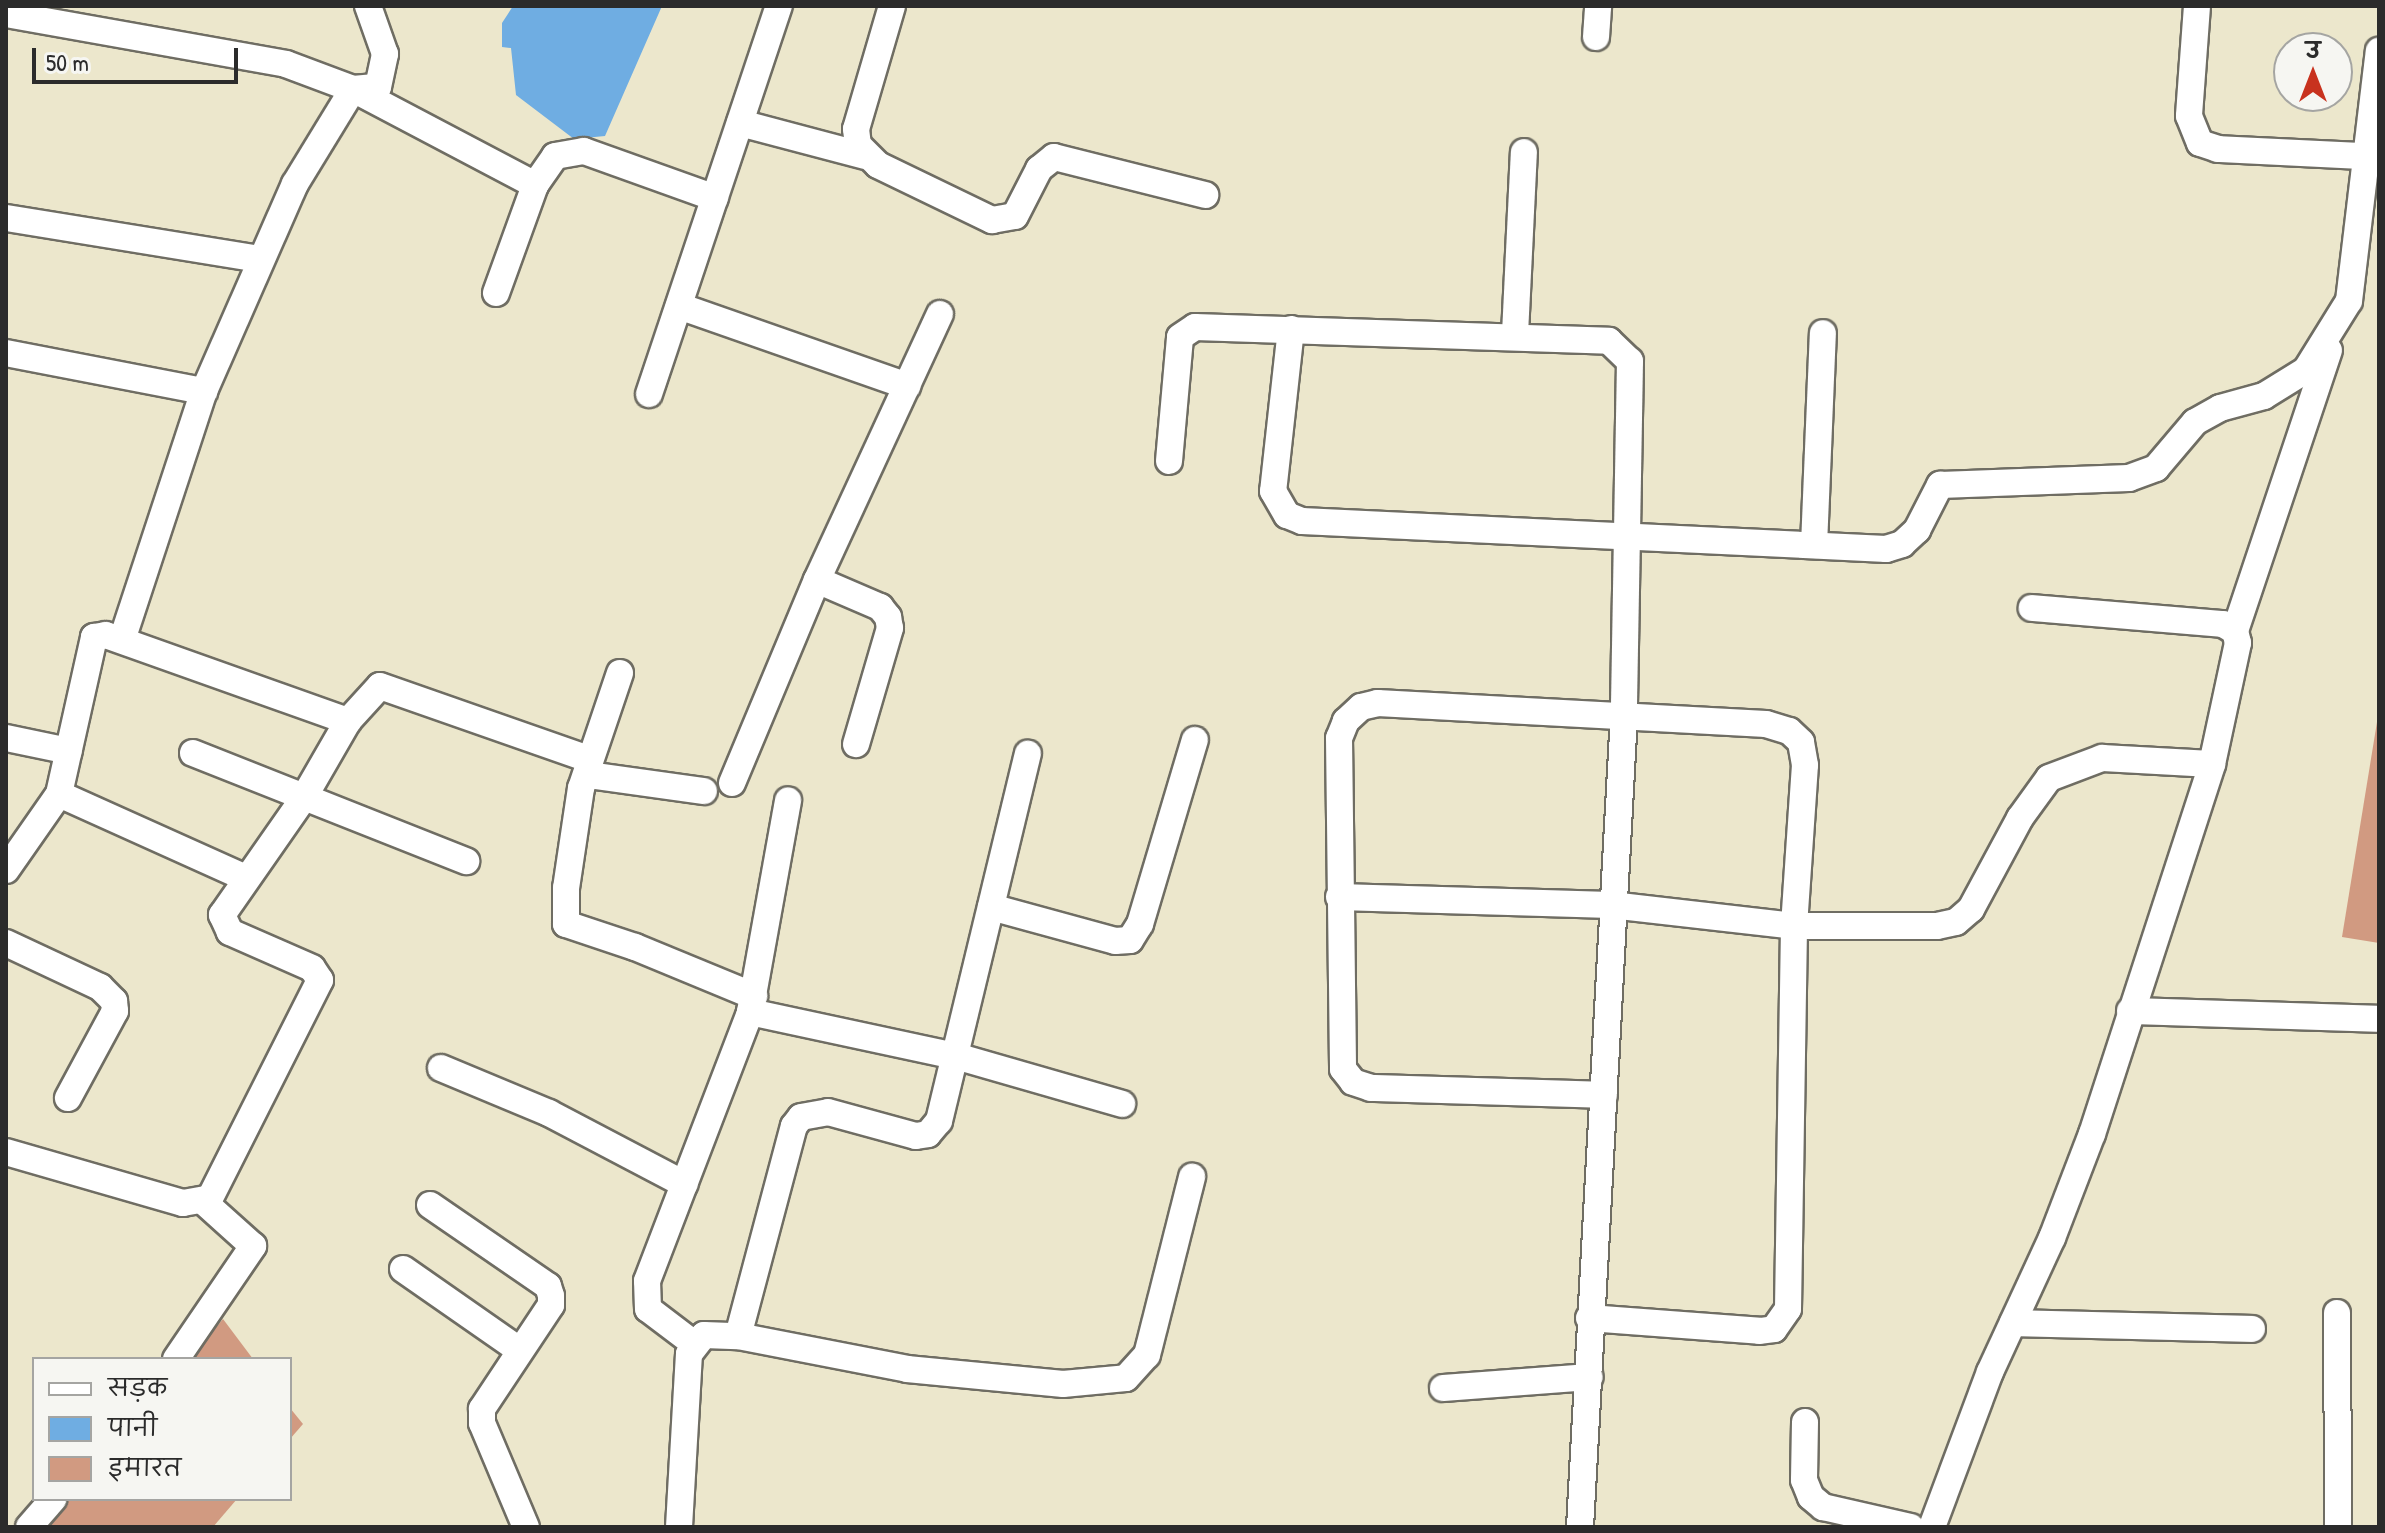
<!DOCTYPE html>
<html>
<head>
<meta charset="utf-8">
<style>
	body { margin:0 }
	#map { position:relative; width:2385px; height:1533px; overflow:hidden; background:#ece7cc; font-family:"Patrick Hand","Playpen Sans Deva",sans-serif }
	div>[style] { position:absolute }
	.water>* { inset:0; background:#6fade2 }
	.building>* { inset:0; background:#d19a81 }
	.roads { filter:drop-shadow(2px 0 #6f6d63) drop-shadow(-2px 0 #6f6d63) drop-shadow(0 2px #6f6d63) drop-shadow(0 -2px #6f6d63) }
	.street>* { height:26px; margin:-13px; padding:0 13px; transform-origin:13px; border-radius:13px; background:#fff }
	span { translate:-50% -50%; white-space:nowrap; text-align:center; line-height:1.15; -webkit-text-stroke:8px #f6f6f2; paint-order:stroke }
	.frame { position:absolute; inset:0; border:8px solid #2b2b2b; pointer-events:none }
	.legend { position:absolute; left:32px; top:1357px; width:260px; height:144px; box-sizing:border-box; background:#f6f6f2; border:2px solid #a5a5a2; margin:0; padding:10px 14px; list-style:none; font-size:24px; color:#2b2b2b }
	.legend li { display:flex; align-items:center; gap:16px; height:40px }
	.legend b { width:40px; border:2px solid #a5a5a2 }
	.north { position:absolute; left:2273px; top:32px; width:80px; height:80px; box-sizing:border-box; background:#f6f6f2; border:2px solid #a5a5a2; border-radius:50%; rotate:0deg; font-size:22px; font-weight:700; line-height:32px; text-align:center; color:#2b2b2b }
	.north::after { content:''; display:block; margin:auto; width:28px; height:36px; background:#c8321e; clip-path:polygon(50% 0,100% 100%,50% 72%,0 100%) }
	.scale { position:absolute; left:32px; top:48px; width:206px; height:36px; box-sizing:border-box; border:4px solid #2b2b2b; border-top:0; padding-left:10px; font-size:24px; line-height:28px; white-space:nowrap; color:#2b2b2b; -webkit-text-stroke:6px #f6f6f2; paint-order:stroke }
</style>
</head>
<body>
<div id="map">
	<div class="water">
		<i style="clip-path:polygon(513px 6px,662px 6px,605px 136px,574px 139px,516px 95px,511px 48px,502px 47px,502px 23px)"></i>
	</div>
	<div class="building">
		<i style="clip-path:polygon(2377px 722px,2379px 722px,2379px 943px,2342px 937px)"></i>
		<i style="clip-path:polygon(223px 1319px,253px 1359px,189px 1359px)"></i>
		<i style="clip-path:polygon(290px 1408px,303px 1424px,290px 1439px)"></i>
		<i style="clip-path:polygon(69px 1499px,237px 1499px,213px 1527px,45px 1527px)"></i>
	</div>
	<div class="roads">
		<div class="street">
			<i style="left:892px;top:6px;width:128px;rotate:106.3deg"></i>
			<i style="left:856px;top:129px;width:16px;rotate:83deg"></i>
			<i style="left:858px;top:145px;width:28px;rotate:45deg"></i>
			<i style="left:878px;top:165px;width:127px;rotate:25.8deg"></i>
			<i style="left:992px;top:220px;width:23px;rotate:-10deg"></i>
			<i style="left:1015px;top:216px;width:53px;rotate:-62.9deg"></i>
			<i style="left:1039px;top:169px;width:19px;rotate:-39deg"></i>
			<i style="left:1054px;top:157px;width:156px;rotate:14.1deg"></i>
			<i style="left:2197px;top:6px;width:110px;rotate:94.2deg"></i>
			<i style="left:2189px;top:116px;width:29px;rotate:68deg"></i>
			<i style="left:2200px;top:143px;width:19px;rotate:18deg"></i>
			<i style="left:2218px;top:149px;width:161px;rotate:2.8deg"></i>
			<i style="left:6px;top:14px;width:284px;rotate:10.1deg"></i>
			<i style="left:286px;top:64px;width:72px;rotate:20.5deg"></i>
			<i style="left:353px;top:89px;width:206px;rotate:27.8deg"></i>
			<i style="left:1596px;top:37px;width:31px;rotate:-86deg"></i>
			<i style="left:353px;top:89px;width:25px;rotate:-5deg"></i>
			<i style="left:378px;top:87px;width:34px;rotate:-78deg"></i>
			<i style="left:385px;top:54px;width:51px;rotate:-109.5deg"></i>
			<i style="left:740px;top:123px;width:129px;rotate:14.8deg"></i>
			<i style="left:6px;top:218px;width:257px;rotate:9.2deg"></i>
			<i style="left:496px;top:293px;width:115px;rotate:-70.1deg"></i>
			<i style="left:535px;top:185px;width:35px;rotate:-55deg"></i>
			<i style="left:555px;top:156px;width:29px;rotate:-10deg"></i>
			<i style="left:584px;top:151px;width:139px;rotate:19.7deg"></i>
			<i style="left:679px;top:306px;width:242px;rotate:19.3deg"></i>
			<i style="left:1291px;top:329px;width:163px;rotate:96.3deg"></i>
			<i style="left:1273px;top:491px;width:28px;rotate:60deg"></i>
			<i style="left:1287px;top:515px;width:16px;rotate:22deg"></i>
			<i style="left:1302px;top:521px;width:585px;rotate:2.74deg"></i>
			<i style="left:1886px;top:549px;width:17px;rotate:-17deg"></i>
			<i style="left:1902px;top:544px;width:21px;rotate:-43deg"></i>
			<i style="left:1917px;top:530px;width:51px;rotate:-62.9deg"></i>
			<i style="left:1940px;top:485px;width:189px;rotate:-2.1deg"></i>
			<i style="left:2129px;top:478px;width:29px;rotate:-20deg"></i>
			<i style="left:2156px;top:468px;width:60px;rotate:-49.7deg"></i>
			<i style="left:2195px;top:422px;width:29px;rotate:-29deg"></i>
			<i style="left:2220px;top:408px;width:46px;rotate:-15.3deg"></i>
			<i style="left:2264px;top:396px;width:49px;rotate:-31.8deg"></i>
			<i style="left:2306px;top:370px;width:81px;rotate:-58.1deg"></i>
			<i style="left:2349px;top:301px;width:252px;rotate:-83.2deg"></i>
			<i style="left:1515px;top:334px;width:182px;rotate:-87.2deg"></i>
			<i style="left:6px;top:353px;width:202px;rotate:10.9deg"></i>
			<i style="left:649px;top:394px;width:409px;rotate:-71.5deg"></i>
			<i style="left:1169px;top:461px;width:124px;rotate:-84.9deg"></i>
			<i style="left:1180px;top:337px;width:18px;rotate:-34deg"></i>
			<i style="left:1195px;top:327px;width:414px;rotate:1.9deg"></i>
			<i style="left:1609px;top:341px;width:29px;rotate:44deg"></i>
			<i style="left:1630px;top:361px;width:354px;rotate:91deg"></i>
			<i style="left:1624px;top:715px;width:813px;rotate:93.1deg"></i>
			<i style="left:1814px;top:545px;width:212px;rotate:-87.6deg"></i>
			<i style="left:817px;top:580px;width:69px;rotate:23.2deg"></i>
			<i style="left:880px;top:607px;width:13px;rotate:51deg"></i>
			<i style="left:888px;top:617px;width:11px;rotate:80deg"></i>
			<i style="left:890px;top:628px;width:121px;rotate:106.3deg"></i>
			<i style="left:2235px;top:631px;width:296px;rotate:-71.5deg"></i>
			<i style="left:122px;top:640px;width:262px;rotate:-71.8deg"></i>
			<i style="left:204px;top:391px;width:226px;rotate:-66.3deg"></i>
			<i style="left:295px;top:184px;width:111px;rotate:-58.6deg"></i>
			<i style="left:620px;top:673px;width:121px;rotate:108.7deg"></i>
			<i style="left:581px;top:788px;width:101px;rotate:98.5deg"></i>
			<i style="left:566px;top:888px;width:36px;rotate:90deg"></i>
			<i style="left:566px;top:924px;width:73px;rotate:18.4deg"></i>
			<i style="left:635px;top:947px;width:129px;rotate:22.4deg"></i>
			<i style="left:6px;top:738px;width:64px;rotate:11.7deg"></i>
			<i style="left:193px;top:753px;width:294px;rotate:21.6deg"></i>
			<i style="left:732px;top:783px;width:220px;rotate:-67.3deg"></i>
			<i style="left:817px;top:580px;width:293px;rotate:-65.2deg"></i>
			<i style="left:59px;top:794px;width:205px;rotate:24.2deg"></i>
			<i style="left:6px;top:870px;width:93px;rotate:-55.1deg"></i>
			<i style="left:59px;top:794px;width:161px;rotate:-77.4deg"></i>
			<i style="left:94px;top:637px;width:12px;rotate:-9deg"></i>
			<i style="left:106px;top:635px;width:257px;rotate:19.6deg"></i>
			<i style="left:1339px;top:897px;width:272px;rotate:1.7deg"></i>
			<i style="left:1611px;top:905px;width:184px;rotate:6.5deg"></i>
			<i style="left:1794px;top:926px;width:143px"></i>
			<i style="left:1937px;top:926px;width:19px;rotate:-12deg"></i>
			<i style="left:1956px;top:922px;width:20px;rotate:-41deg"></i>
			<i style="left:1971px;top:909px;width:103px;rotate:-61.7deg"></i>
			<i style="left:2020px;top:818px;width:49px;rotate:-54.1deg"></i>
			<i style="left:2049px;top:778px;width:57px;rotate:-20.7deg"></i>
			<i style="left:2102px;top:758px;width:110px;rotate:3.1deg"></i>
			<i style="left:991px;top:907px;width:129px;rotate:15.3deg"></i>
			<i style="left:1115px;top:941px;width:15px;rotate:-4deg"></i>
			<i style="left:1130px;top:940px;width:19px;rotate:-58deg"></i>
			<i style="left:1140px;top:924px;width:192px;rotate:-73.4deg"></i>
			<i style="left:6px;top:943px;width:104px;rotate:25.1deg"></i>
			<i style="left:100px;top:987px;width:20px;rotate:45deg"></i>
			<i style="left:114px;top:1001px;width:10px;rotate:84deg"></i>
			<i style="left:115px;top:1011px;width:99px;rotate:118.4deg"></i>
			<i style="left:2130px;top:1011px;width:249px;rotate:1.8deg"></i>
			<i style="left:750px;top:1012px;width:211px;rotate:12.1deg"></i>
			<i style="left:956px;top:1056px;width:173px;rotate:16.1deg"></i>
			<i style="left:441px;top:1068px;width:117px;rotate:22.6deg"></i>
			<i style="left:549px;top:1113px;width:153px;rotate:27.7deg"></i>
			<i style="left:6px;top:1152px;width:184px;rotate:16.1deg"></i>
			<i style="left:183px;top:1203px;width:27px;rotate:-10deg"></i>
			<i style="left:210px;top:1198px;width:244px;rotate:-63.2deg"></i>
			<i style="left:320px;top:980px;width:14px;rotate:-124deg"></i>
			<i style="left:312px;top:968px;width:90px;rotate:-156.3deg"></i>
			<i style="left:230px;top:932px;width:19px;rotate:-115deg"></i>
			<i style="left:222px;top:915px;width:141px;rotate:-55.1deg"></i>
			<i style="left:303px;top:799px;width:90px;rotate:-60deg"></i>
			<i style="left:348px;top:721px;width:47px;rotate:-47.6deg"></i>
			<i style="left:380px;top:686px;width:221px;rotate:19.3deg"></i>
			<i style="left:589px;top:759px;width:16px;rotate:94deg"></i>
			<i style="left:588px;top:775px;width:117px;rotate:7.9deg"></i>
			<i style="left:430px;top:1205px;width:143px;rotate:34.5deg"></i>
			<i style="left:548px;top:1286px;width:10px;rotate:73deg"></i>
			<i style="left:551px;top:1296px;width:9px;rotate:90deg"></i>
			<i style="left:551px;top:1305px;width:125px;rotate:123.6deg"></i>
			<i style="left:482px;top:1409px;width:14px;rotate:90deg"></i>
			<i style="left:482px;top:1423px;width:113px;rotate:67.1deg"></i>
			<i style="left:403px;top:1269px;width:141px;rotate:34.9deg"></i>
			<i style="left:2337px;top:1313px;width:214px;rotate:89.7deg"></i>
			<i style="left:1589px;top:1318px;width:171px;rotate:4.3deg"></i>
			<i style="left:1760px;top:1331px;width:14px;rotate:-8deg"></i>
			<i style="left:1774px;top:1329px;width:24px;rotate:-55deg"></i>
			<i style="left:1788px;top:1309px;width:383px;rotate:-89.1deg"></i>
			<i style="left:1794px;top:926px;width:161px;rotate:-86.1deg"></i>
			<i style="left:1805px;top:765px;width:23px;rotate:-100deg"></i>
			<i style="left:1801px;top:742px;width:16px;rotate:-137deg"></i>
			<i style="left:1789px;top:731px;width:24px;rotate:-163deg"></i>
			<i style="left:1766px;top:724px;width:389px;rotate:-176.9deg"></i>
			<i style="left:1378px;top:703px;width:17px;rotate:167deg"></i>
			<i style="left:1361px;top:707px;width:21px;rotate:137deg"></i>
			<i style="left:1346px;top:721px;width:18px;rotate:112deg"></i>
			<i style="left:1339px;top:738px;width:331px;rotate:89.3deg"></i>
			<i style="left:1343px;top:1069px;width:16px;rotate:52deg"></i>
			<i style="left:1353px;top:1082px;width:19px;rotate:18deg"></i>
			<i style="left:1371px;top:1088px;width:233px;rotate:1.7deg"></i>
			<i style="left:2013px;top:1323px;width:239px;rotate:1.4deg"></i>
			<i style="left:738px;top:1336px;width:217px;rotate:-75.1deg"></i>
			<i style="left:794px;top:1126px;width:11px;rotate:-52deg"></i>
			<i style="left:801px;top:1117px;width:27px;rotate:-10deg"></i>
			<i style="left:828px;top:1112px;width:91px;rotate:15.3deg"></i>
			<i style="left:916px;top:1136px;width:12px;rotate:-9deg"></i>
			<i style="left:928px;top:1134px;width:17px;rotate:-50deg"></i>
			<i style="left:939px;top:1121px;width:378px;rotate:-76.4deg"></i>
			<i style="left:693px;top:1343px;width:56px;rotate:-142.9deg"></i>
			<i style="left:648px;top:1309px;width:28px;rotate:-92deg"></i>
			<i style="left:647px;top:1281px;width:288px;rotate:-69deg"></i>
			<i style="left:750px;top:1012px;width:215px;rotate:-79.8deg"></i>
			<i style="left:176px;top:1359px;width:137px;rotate:-55.7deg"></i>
			<i style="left:253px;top:1246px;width:66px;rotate:-138.1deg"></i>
			<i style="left:1443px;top:1388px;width:147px;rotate:-4.3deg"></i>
			<i style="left:1805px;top:1422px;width:58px;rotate:91deg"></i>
			<i style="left:1804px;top:1480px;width:18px;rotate:68deg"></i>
			<i style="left:1811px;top:1497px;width:16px;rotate:40deg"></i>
			<i style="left:1823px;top:1507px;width:90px;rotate:12.8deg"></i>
			<i style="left:29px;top:1527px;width:37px;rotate:-49deg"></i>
			<i style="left:679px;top:1527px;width:173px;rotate:-86.7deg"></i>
			<i style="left:689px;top:1354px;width:24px;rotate:-52deg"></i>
			<i style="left:704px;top:1335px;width:34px;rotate:2deg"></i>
			<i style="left:738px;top:1336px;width:172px;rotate:11deg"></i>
			<i style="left:907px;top:1369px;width:157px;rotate:5.5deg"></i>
			<i style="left:1063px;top:1384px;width:63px;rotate:-5.4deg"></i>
			<i style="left:1126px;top:1378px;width:31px;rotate:-48deg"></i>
			<i style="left:1147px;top:1355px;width:184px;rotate:-75.8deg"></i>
			<i style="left:1932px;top:1527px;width:165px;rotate:-69.5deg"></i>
			<i style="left:1990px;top:1372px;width:148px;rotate:-65.2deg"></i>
			<i style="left:2052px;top:1238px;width:111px;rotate:-69deg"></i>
			<i style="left:2092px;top:1134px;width:389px;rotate:-72deg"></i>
			<i style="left:2212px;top:764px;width:124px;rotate:-77.9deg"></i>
			<i style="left:2238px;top:643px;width:12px;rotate:-104deg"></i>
			<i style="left:2235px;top:631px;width:14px;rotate:-150deg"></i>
			<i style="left:2223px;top:624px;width:192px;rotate:-175.2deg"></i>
		</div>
	</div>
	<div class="frame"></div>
	<ul class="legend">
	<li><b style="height:10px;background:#fff"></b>सड़क</li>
	<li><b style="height:22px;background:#6fade2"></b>पानी</li>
	<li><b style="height:22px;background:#d19a81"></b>इमारत</li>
	</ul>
	<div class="north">उ</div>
	<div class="scale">50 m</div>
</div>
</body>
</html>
